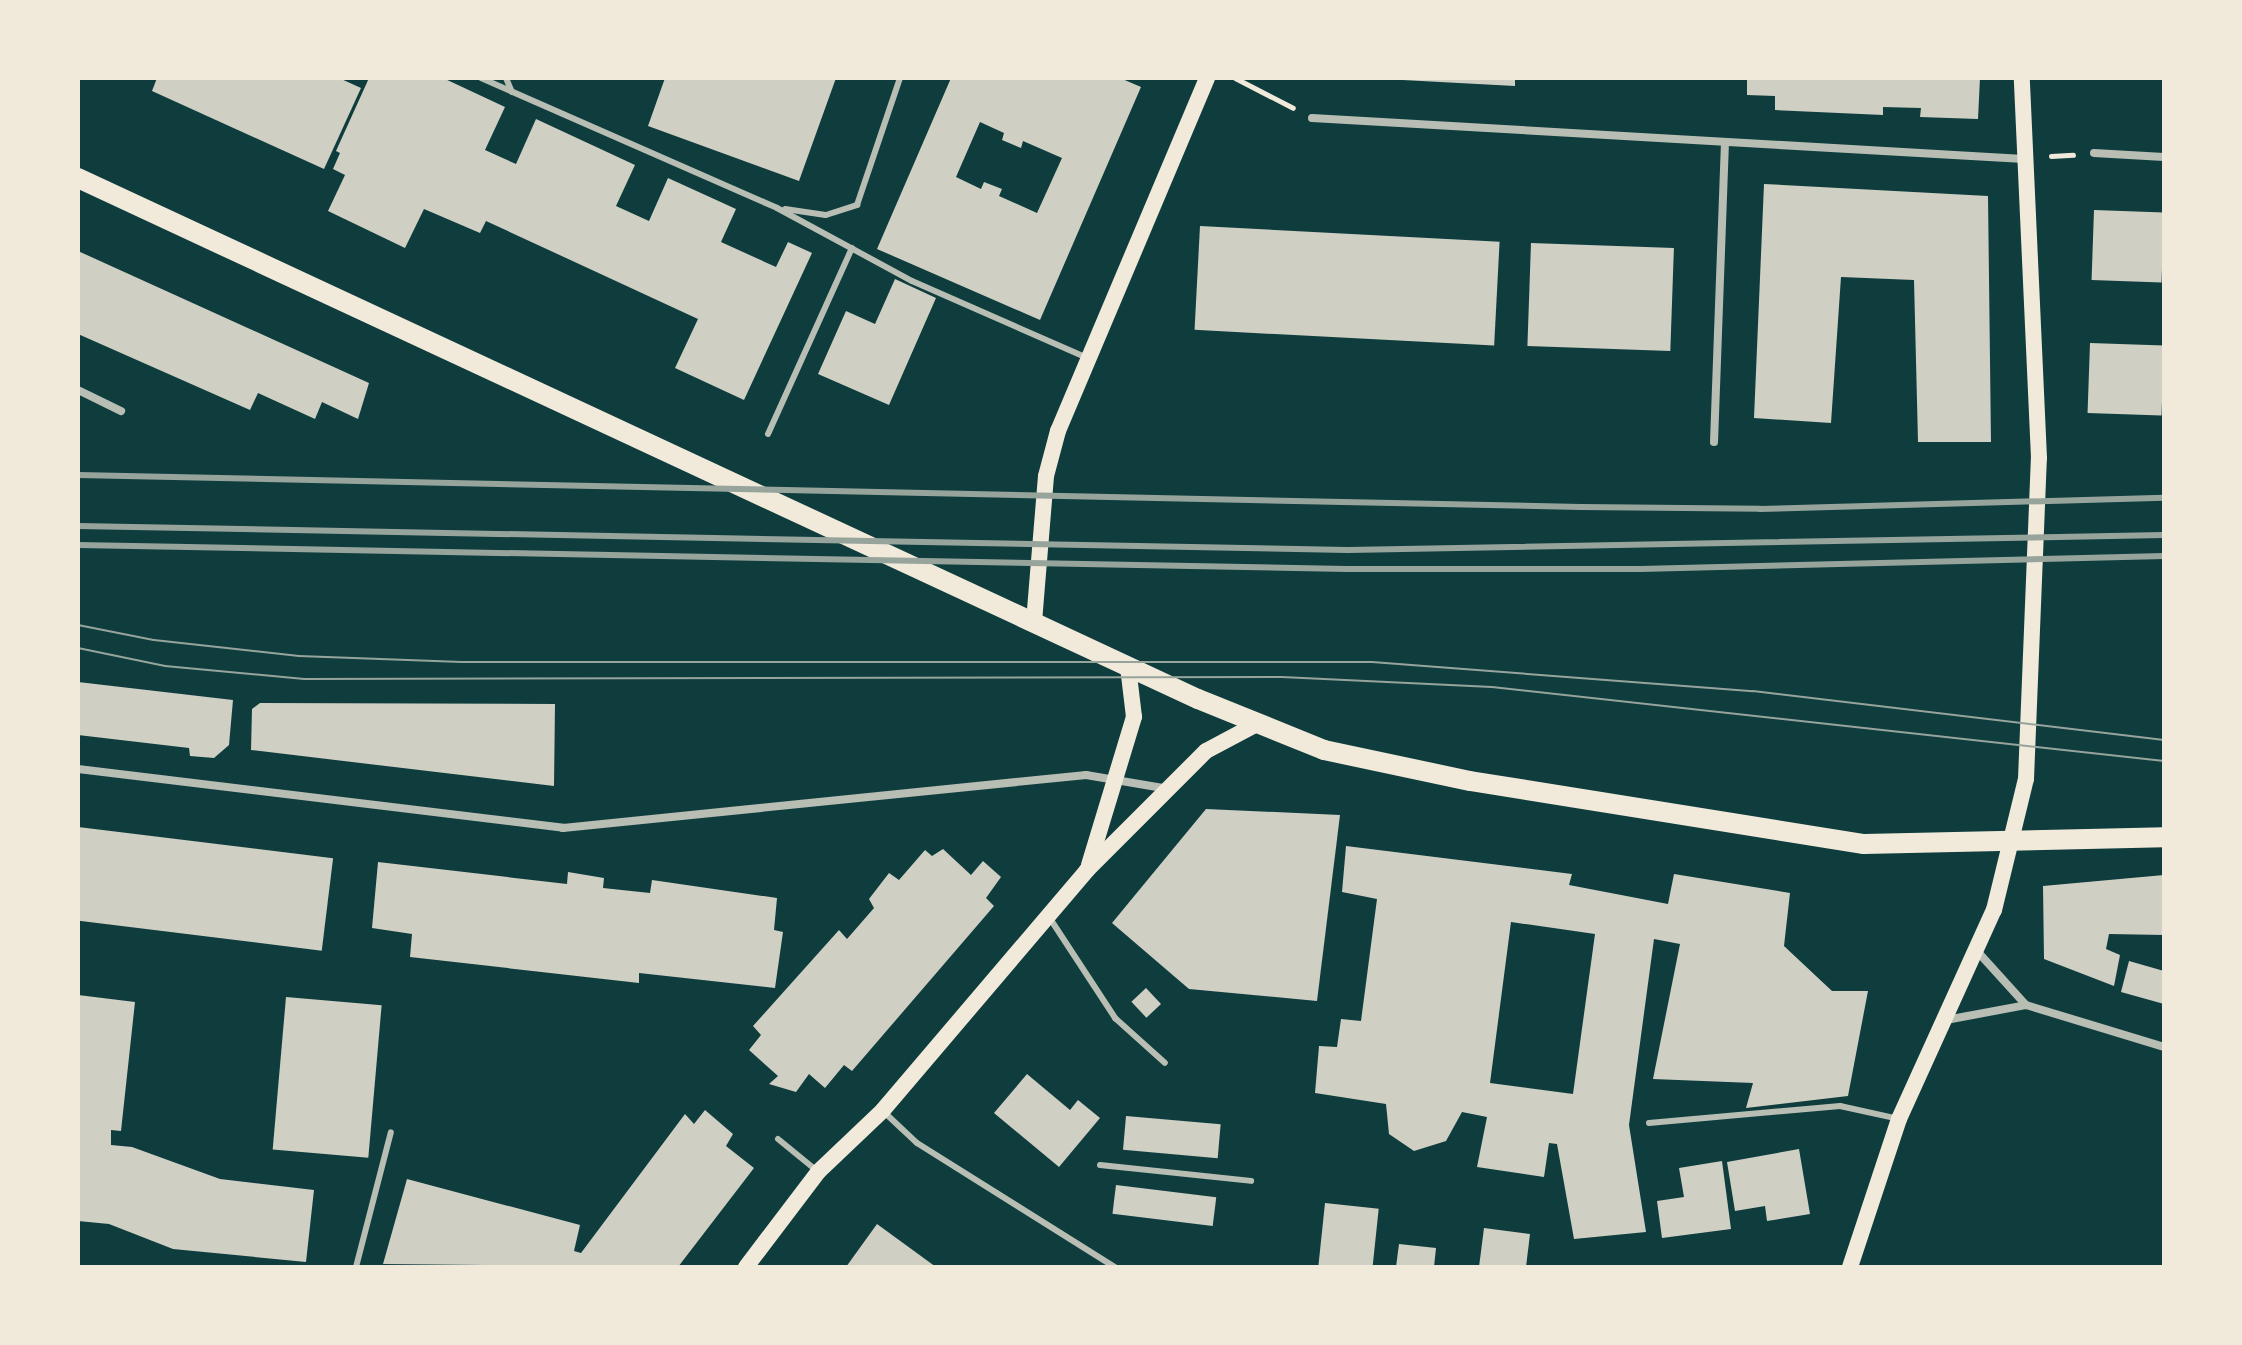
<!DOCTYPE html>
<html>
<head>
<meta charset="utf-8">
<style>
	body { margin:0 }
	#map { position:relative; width:2242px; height:1345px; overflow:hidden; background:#0f3d3e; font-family:"Fira Sans",sans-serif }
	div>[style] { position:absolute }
	.building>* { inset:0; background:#cfcfc3; transform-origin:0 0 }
	.path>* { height:5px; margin:-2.5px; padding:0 2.5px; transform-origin:2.5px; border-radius:2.5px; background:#f1e9da }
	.service>* { height:6px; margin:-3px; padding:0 3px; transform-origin:3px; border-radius:3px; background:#b8beb3 }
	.minor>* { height:8px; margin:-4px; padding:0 4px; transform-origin:4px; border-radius:4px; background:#b8beb3 }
	.secondary>* { height:16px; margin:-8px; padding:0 8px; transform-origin:8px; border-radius:8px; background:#f1e9da }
	.primary>* { height:20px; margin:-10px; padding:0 10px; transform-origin:10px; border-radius:10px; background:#f1e9da }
	.tram>* { height:2px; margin:-1px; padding:0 1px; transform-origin:1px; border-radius:1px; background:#97a49c }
	.rail>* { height:6px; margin:-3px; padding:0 3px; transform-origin:3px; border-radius:3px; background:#97a49c }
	span { translate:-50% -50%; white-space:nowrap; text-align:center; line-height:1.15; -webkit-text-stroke:6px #f1e9da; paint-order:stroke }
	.frame { position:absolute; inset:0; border:80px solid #f1e9da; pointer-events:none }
</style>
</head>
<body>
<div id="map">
	<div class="building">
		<i style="clip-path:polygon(157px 78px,339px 78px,361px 88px,324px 169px,152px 91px)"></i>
		<i style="clip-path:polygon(369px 78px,443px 78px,505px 107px,485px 150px,516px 164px,536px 119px,635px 165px,616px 206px,649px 221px,668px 178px,736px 209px,721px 242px,776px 267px,788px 242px,812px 253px,744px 400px,675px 368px,698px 319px,486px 221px,480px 233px,424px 209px,405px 248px,328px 211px,345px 175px,333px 169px,340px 153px,336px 151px)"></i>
		<i style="clip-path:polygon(665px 78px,836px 78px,799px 181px,648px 126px)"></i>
		<i style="clip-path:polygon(evenodd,951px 78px,1120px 78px,1141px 87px,1040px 320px,877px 249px,951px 78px,980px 122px,1004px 133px,1002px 140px,1021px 148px,1023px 141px,1062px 158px,1037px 213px,999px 196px,1002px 189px,984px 182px,981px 189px,956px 177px,980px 122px)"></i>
		<i style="clip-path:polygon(1365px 78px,1515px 78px,1515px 86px)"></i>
		<i style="clip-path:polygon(1747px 78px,1980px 78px,1978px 119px,1920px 117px,1921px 108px,1883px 107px,1883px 115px,1775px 110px,1775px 96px,1747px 95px)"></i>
		<i style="clip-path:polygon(1764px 184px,1988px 196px,1991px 442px,1918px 442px,1914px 280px,1841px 277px,1831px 423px,1754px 418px)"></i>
		<i style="left:2094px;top:210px;width:70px;height:70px;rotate:2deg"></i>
		<i style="left:1200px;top:226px;width:300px;height:104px;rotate:3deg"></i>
		<i style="left:1531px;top:243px;width:143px;height:103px;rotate:2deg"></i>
		<i style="clip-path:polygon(78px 251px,369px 383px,358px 419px,322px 402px,315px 419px,258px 393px,250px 410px,78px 334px)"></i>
		<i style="clip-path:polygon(895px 279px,936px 298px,889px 405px,818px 374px,846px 311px,875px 324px)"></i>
		<i style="left:2090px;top:343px;width:74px;height:70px;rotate:2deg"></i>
		<i style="clip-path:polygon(78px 682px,233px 700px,229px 745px,214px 758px,190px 756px,189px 748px,78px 735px)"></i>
		<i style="clip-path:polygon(260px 703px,555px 704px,554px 786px,251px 750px,252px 709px)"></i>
		<i style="clip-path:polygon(1206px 809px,1340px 815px,1317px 1001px,1189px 989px,1112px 923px)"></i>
		<i style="left:78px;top:827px;width:257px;height:93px;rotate:7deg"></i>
		<i style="clip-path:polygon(evenodd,1346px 846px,1572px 874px,1569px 885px,1668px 904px,1674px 874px,1790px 893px,1784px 946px,1832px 991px,1868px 991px,1848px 1096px,1746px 1108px,1753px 1083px,1653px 1079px,1680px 944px,1654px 939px,1629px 1125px,1646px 1232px,1574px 1239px,1557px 1144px,1549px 1143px,1544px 1177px,1477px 1167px,1487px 1117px,1462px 1112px,1446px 1141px,1414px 1151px,1389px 1134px,1386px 1104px,1315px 1093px,1319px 1046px,1337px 1047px,1341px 1019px,1361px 1021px,1377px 899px,1342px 892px,1346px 846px,1511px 922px,1595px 934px,1573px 1094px,1490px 1083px,1511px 922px)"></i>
		<i style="clip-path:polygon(943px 849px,971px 875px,983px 861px,1001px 877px,986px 898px,994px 906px,852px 1071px,844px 1065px,825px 1088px,809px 1074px,796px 1092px,769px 1084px,778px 1076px,749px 1050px,761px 1035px,753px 1026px,839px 930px,847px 939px,874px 908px,869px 899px,889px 873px,899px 880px,925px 850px,932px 856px)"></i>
		<i style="clip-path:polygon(378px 862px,567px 884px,568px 872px,604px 878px,603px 888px,650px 893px,652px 880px,777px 898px,774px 930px,783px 932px,775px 988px,639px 973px,639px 983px,410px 957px,412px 934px,372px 928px)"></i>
		<i style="clip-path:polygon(2164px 875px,2164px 935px,2109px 934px,2106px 949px,2120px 955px,2114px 986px,2044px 959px,2043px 886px)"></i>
		<i style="clip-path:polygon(2129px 961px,2164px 971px,2164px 1004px,2121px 992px)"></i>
		<i style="left:1146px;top:988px;width:22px;height:20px;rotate:47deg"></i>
		<i style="clip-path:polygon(78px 995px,135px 1002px,121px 1131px,111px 1130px,111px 1145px,132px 1147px,220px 1179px,314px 1190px,306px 1262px,173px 1249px,109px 1224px,78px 1221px)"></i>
		<i style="left:286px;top:997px;width:96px;height:153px;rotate:5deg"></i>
		<i style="clip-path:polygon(1027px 1074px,1070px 1110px,1078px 1100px,1100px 1118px,1059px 1167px,994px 1113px)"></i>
		<i style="clip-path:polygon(705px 1110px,733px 1134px,726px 1146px,754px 1168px,678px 1267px,383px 1264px,407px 1179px,580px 1225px,574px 1251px,581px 1253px,685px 1114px,694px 1124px)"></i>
		<i style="left:1126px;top:1116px;width:95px;height:34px;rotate:5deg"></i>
		<i style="clip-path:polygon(1799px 1149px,1810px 1214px,1767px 1221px,1765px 1206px,1735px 1211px,1727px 1162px)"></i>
		<i style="clip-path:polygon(1722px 1161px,1731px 1229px,1662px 1238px,1657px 1201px,1684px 1197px,1679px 1168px)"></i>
		<i style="left:1116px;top:1185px;width:101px;height:29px;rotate:7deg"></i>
		<i style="left:1325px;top:1203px;width:54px;height:64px;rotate:6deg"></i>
		<i style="clip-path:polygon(877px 1224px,936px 1267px,846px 1267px)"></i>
		<i style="clip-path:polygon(1484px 1228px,1530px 1234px,1526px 1267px,1479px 1267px)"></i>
		<i style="clip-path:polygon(1399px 1244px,1436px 1248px,1434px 1267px,1396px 1267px)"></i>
	</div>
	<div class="path">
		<i style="left:1235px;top:78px;width:65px;rotate:27.3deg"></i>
		<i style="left:2051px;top:156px;width:22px;rotate:-3deg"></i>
	</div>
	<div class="service">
		<i style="left:481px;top:78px;width:323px;rotate:23.7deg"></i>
		<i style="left:777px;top:208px;width:153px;rotate:28.4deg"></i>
		<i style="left:912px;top:281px;width:191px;rotate:23.7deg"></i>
		<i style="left:506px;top:78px;width:15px;rotate:67deg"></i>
		<i style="left:785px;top:209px;width:41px;rotate:8.3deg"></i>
		<i style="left:826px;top:215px;width:33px;rotate:-18deg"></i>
		<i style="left:857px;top:205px;width:134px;rotate:-71.3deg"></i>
		<i style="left:768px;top:434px;width:204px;rotate:-65.7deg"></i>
		<i style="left:1049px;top:917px;width:121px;rotate:56.8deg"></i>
		<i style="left:1115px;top:1018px;width:67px;rotate:42deg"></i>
		<i style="left:885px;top:1113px;width:44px;rotate:43.2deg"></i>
		<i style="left:917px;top:1143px;width:234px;rotate:32.1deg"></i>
		<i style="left:1649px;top:1123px;width:192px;rotate:-5.1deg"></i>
		<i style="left:1840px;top:1106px;width:60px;rotate:12.4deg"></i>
		<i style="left:778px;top:1139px;width:49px;rotate:39.2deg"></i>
		<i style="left:1100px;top:1165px;width:152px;rotate:6deg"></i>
		<i style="left:356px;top:1267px;width:139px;rotate:-75.5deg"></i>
	</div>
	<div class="minor">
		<i style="left:1312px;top:118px;width:713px;rotate:3.3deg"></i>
		<i style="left:2094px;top:153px;width:70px;rotate:3.3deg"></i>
		<i style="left:78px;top:390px;width:48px;rotate:26deg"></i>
		<i style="left:1714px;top:442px;width:298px;rotate:-87.9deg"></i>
		<i style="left:78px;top:769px;width:489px;rotate:6.9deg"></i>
		<i style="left:563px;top:828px;width:526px;rotate:-5.79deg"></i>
		<i style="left:1086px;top:775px;width:84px;rotate:9.6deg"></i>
		<i style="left:1977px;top:951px;width:73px;rotate:47.8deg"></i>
		<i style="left:1946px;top:1020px;width:81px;rotate:-10.6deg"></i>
		<i style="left:2026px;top:1005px;width:144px;rotate:16.9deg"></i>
	</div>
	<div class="secondary">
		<i style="left:1034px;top:622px;width:146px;rotate:-85.3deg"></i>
		<i style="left:1046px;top:476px;width:47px;rotate:-75.1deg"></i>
		<i style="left:1058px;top:431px;width:383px;rotate:-67.1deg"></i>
		<i style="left:1089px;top:865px;width:155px;rotate:-73.1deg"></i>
		<i style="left:1134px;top:717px;width:50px;rotate:-96.8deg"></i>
		<i style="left:746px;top:1267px;width:119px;rotate:-52.8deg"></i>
		<i style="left:818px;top:1172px;width:90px;rotate:-43.6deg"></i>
		<i style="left:883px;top:1110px;width:315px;rotate:-49.6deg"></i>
		<i style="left:1087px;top:870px;width:168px;rotate:-45deg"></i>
		<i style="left:1206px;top:751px;width:55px;rotate:-28deg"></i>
		<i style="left:1850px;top:1267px;width:156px;rotate:-71.7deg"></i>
		<i style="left:1899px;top:1119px;width:230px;rotate:-65.6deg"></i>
		<i style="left:1994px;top:910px;width:135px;rotate:-76.3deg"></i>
		<i style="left:2026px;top:779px;width:321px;rotate:-87.7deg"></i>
		<i style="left:2039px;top:458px;width:380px;rotate:-92.6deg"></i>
	</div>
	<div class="primary">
		<i style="left:78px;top:178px;width:1235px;rotate:24.95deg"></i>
		<i style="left:1198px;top:699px;width:136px;rotate:22deg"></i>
		<i style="left:1324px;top:750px;width:149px;rotate:12deg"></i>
		<i style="left:1470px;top:781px;width:399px;rotate:9.1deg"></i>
		<i style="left:1864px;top:844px;width:300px;rotate:-1.3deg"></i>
	</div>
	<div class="tram">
		<i style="left:78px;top:625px;width:77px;rotate:11.2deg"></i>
		<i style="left:154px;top:640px;width:146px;rotate:6.3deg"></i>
		<i style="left:299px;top:656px;width:163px;rotate:2.1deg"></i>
		<i style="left:462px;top:662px;width:910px"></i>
		<i style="left:1372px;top:662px;width:382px;rotate:4.4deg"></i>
		<i style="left:1753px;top:691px;width:414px;rotate:6.8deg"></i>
		<i style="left:78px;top:648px;width:89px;rotate:11.7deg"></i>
		<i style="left:165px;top:666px;width:140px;rotate:5.3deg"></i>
		<i style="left:304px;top:679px;width:978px;rotate:-0.12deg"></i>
		<i style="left:1282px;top:677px;width:210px;rotate:2.7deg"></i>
		<i style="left:1492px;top:687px;width:676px;rotate:6.28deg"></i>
	</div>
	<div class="rail">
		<i style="left:78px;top:475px;width:1503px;rotate:1.22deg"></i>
		<i style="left:1581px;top:507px;width:179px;rotate:0.6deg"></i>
		<i style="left:1760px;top:509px;width:404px;rotate:-1.6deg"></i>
		<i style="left:78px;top:526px;width:1270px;rotate:1.08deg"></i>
		<i style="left:1348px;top:550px;width:816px;rotate:-1.05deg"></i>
		<i style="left:78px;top:545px;width:1269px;rotate:1.08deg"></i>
		<i style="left:1347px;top:569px;width:293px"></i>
		<i style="left:1640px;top:569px;width:524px;rotate:-1.42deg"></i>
	</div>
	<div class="frame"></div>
</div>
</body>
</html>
